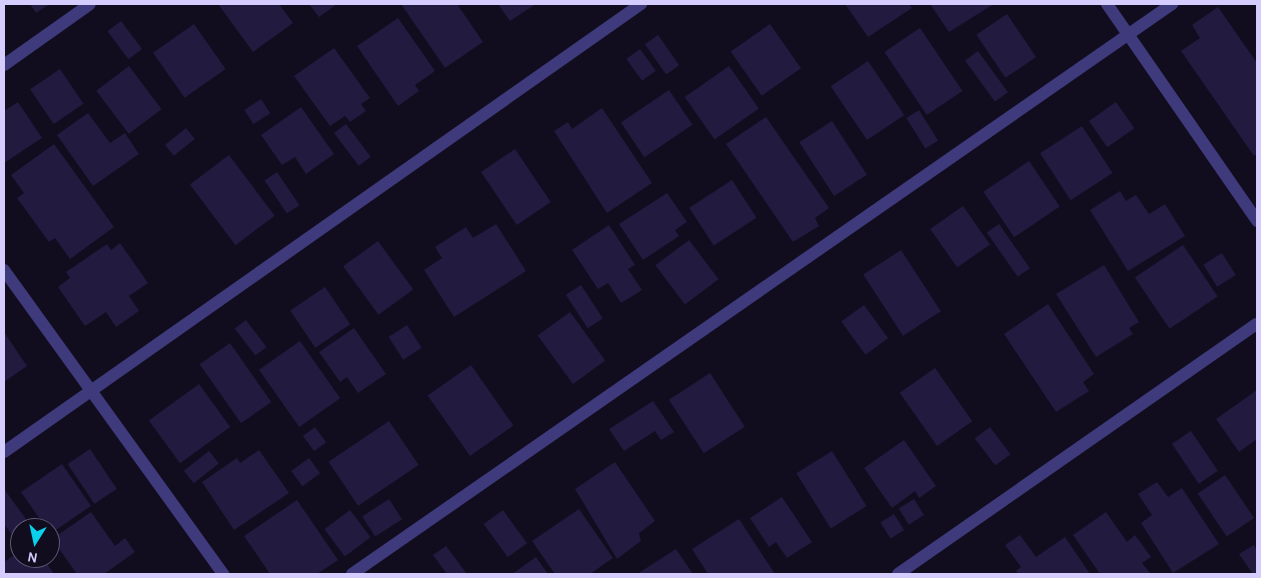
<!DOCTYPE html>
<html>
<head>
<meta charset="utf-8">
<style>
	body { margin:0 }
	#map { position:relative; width:1261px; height:578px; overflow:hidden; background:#110d1f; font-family:Karla,sans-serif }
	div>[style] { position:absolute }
	.building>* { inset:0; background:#221a3f; transform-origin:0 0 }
	.minor>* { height:12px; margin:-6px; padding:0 6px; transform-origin:6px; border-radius:6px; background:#3e3a7b }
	span { translate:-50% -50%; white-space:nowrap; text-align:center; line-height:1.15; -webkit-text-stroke:4px #110d1f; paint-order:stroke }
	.frame { position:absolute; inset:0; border:5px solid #d4cdfd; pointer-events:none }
	.north { position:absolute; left:10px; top:518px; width:50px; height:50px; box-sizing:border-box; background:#110d1f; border:1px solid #5f5a78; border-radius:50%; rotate:190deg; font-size:14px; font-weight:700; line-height:20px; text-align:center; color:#d4cdfd }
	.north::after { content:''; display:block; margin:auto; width:18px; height:22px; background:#0bd0eb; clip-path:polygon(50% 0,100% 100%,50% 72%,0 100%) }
</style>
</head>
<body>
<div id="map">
	<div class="building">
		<i style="clip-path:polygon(30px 4px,47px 4px,48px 5px,36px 13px)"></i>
		<i style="clip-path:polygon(218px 4px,279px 4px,293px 23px,253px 52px)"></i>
		<i style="clip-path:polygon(309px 4px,337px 4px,319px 17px)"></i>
		<i style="clip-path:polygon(401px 4px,457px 4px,483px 42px,445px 68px)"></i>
		<i style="clip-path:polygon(498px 4px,536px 4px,510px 21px)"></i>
		<i style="clip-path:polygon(845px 4px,909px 4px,912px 8px,868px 37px)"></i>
		<i style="clip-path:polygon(930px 4px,994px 4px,949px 32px)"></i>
		<i style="clip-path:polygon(1218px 7px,1257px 63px,1257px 154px,1254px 156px,1181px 51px,1200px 38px,1192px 25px)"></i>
		<i style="left:1007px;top:14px;width:52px;height:37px;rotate:56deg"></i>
		<i style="clip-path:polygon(398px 18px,435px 71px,415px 85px,419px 91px,398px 106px,357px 46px)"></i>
		<i style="left:121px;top:21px;width:35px;height:17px;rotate:53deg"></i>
		<i style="left:194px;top:24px;width:55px;height:50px;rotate:55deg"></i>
		<i style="left:770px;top:24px;width:54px;height:48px;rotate:55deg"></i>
		<i style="left:920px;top:28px;width:76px;height:43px;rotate:56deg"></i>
		<i style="left:658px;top:35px;width:37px;height:16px;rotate:55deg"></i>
		<i style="clip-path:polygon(334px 48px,370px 98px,361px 104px,366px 111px,350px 122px,345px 116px,330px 126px,294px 76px)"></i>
		<i style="left:640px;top:49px;width:27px;height:17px;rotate:54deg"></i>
		<i style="left:978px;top:51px;width:51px;height:16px;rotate:54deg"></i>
		<i style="left:868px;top:61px;width:65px;height:45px;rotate:56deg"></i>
		<i style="left:129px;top:66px;width:54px;height:41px;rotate:53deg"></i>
		<i style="left:729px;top:66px;width:52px;height:54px;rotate:55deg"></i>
		<i style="left:60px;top:69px;width:42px;height:36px;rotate:56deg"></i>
		<i style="left:669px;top:90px;width:42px;height:58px;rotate:56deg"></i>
		<i style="left:261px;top:99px;width:17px;height:20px;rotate:57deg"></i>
		<i style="clip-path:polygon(18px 102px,42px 138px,4px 163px,4px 111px)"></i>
		<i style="left:1116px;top:102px;width:32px;height:33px;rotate:55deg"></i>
		<i style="clip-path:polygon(301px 107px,334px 154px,306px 174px,295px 157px,282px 165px,261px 135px)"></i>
		<i style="clip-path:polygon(602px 108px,652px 183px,607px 213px,554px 131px,568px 122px,572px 129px)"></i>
		<i style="left:919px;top:110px;width:36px;height:15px;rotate:58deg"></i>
		<i style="clip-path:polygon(88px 113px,110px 143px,125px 133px,139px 154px,93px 186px,57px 135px)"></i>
		<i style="clip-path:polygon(766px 117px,829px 208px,815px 218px,819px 226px,793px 242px,726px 144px)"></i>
		<i style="left:832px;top:121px;width:64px;height:39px;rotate:57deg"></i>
		<i style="left:346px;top:124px;width:41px;height:15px;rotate:53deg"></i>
		<i style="left:1082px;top:126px;width:56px;height:50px;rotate:57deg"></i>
		<i style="left:186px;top:128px;width:14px;height:27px;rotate:51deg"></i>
		<i style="clip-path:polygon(54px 144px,114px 227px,70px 259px,55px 238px,49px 242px,17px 198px,24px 193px,11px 175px)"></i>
		<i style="left:515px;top:149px;width:64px;height:41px;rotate:56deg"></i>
		<i style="left:229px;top:155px;width:76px;height:49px;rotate:53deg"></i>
		<i style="left:1029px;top:161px;width:55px;height:55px;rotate:56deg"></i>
		<i style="left:277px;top:172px;width:40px;height:15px;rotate:56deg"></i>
		<i style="left:732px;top:180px;width:45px;height:51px;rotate:57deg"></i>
		<i style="clip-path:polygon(1120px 191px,1126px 201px,1136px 195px,1149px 214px,1165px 204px,1185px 236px,1128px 271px,1090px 210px)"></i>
		<i style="clip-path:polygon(667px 193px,687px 222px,675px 230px,679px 236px,643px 260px,619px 224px)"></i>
		<i style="left:963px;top:206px;width:47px;height:40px;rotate:55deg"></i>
		<i style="clip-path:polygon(496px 224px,526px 271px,454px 317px,424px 270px,442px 258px,435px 247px,466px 227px,473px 238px)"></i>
		<i style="left:999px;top:224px;width:54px;height:15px;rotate:55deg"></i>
		<i style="clip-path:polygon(609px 225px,635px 265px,628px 269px,642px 290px,621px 303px,608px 283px,598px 289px,572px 250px)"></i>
		<i style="left:689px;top:240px;width:49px;height:42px;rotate:53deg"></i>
		<i style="left:378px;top:241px;width:60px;height:43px;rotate:54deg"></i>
		<i style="clip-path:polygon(120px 243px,148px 283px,129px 296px,139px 311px,116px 327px,106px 312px,85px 326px,58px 287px,70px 278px,66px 272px,107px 244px,111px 250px)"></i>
		<i style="left:1183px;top:245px;width:62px;height:58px;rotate:56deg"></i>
		<i style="left:901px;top:250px;width:73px;height:45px;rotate:57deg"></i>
		<i style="left:1222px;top:253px;width:26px;height:22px;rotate:58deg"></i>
		<i style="clip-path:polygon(1104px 265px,1139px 322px,1129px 328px,1133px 334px,1096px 357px,1056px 294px)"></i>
		<i style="left:581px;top:285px;width:40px;height:18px;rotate:57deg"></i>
		<i style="left:325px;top:287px;width:45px;height:42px;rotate:56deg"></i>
		<i style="clip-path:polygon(1048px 304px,1094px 374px,1083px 382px,1089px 391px,1056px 412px,1004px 334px)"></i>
		<i style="left:864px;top:305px;width:41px;height:28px;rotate:54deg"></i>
		<i style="left:570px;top:312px;width:60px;height:40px;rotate:54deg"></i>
		<i style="left:246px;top:320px;width:34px;height:14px;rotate:53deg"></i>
		<i style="left:407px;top:325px;width:27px;height:22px;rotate:57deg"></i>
		<i style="clip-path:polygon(354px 328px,386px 374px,358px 393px,347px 377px,340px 382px,319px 352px)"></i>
		<i style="clip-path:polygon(4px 332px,27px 366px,4px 382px)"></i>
		<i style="left:300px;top:341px;width:70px;height:50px;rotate:55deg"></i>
		<i style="left:230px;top:343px;width:72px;height:37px;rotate:55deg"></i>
		<i style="left:471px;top:365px;width:74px;height:53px;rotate:55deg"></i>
		<i style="left:935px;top:368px;width:65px;height:43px;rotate:55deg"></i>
		<i style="left:710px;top:373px;width:64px;height:49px;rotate:57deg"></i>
		<i style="left:199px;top:384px;width:53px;height:62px;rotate:54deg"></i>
		<i style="clip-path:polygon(1257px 390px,1257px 439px,1239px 452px,1216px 419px)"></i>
		<i style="clip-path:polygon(653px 401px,674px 432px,661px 440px,655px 431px,624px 451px,609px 429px)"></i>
		<i style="left:389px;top:421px;width:53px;height:73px;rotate:56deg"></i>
		<i style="left:315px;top:427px;width:19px;height:15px;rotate:54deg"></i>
		<i style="left:990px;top:427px;width:34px;height:19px;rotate:53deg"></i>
		<i style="left:1191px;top:431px;width:48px;height:23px;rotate:56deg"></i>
		<i style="clip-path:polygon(904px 440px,936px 486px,919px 498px,915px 491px,892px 508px,864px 468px)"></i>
		<i style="left:90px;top:449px;width:48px;height:27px;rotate:56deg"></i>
		<i style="clip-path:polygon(259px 450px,289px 493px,234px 530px,202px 482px,237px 458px,240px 463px)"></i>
		<i style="left:209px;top:451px;width:16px;height:32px;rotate:52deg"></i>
		<i style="left:832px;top:451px;width:65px;height:42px;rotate:58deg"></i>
		<i style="left:309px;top:458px;width:19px;height:22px;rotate:54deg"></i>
		<i style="clip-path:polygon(615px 462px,655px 521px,639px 533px,641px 541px,617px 559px,575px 489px)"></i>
		<i style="clip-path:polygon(62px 464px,91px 506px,50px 534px,50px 528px,46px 528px,21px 492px)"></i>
		<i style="left:1225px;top:475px;width:52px;height:33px;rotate:56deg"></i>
		<i style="clip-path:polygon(1157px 482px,1168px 497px,1182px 488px,1219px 544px,1173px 573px,1141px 523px,1152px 515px,1138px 494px)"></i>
		<i style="clip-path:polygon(4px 489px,29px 523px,12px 535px,4px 524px)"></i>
		<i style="clip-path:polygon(782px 497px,812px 542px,787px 558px,776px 542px,769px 547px,750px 518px)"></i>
		<i style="left:389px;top:499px;width:24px;height:32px;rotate:57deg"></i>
		<i style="left:914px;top:499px;width:19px;height:18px;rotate:58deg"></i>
		<i style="clip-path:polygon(297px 500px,338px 560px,317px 574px,270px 574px,244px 536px)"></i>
		<i style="clip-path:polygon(579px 509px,613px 558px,590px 574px,555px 574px,532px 541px)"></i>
		<i style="left:350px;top:510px;width:34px;height:32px;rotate:53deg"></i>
		<i style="left:503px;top:510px;width:41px;height:24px;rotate:54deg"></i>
		<i style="clip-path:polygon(91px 512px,115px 546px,125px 538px,135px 552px,104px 574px,77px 574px,52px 539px)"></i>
		<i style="clip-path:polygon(1106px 512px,1127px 542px,1135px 535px,1151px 557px,1142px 563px,1151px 574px,1100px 574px,1073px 535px)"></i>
		<i style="left:894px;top:514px;width:19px;height:16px;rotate:58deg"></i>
		<i style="clip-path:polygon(739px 519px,775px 574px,708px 574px,692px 549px)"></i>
		<i style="clip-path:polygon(1020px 535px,1036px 557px,1065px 537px,1090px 574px,1019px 574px,1016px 571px,1021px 567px,1005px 545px)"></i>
		<i style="clip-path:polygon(1254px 545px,1257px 550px,1257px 574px,1253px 574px,1239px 554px)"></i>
		<i style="clip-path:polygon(446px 546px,467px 574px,447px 574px,433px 555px)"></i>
		<i style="clip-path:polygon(676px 549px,693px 574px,637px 574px)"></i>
		<i style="clip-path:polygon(20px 551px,20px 558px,43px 558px,54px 574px,4px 574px,4px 562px)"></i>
		<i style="clip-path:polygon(536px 557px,548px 574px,512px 574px)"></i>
	</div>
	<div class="minor">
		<i style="left:1107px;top:4px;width:264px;rotate:55.3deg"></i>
		<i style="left:4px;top:65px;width:105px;rotate:-35.3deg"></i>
		<i style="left:4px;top:270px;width:375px;rotate:54.2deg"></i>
		<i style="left:4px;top:452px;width:779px;rotate:-35.12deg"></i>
		<i style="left:352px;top:574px;width:999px;rotate:-34.8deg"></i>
		<i style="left:898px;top:574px;width:437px;rotate:-34.9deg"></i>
	</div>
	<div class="frame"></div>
	<div class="north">N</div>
</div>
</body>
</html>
